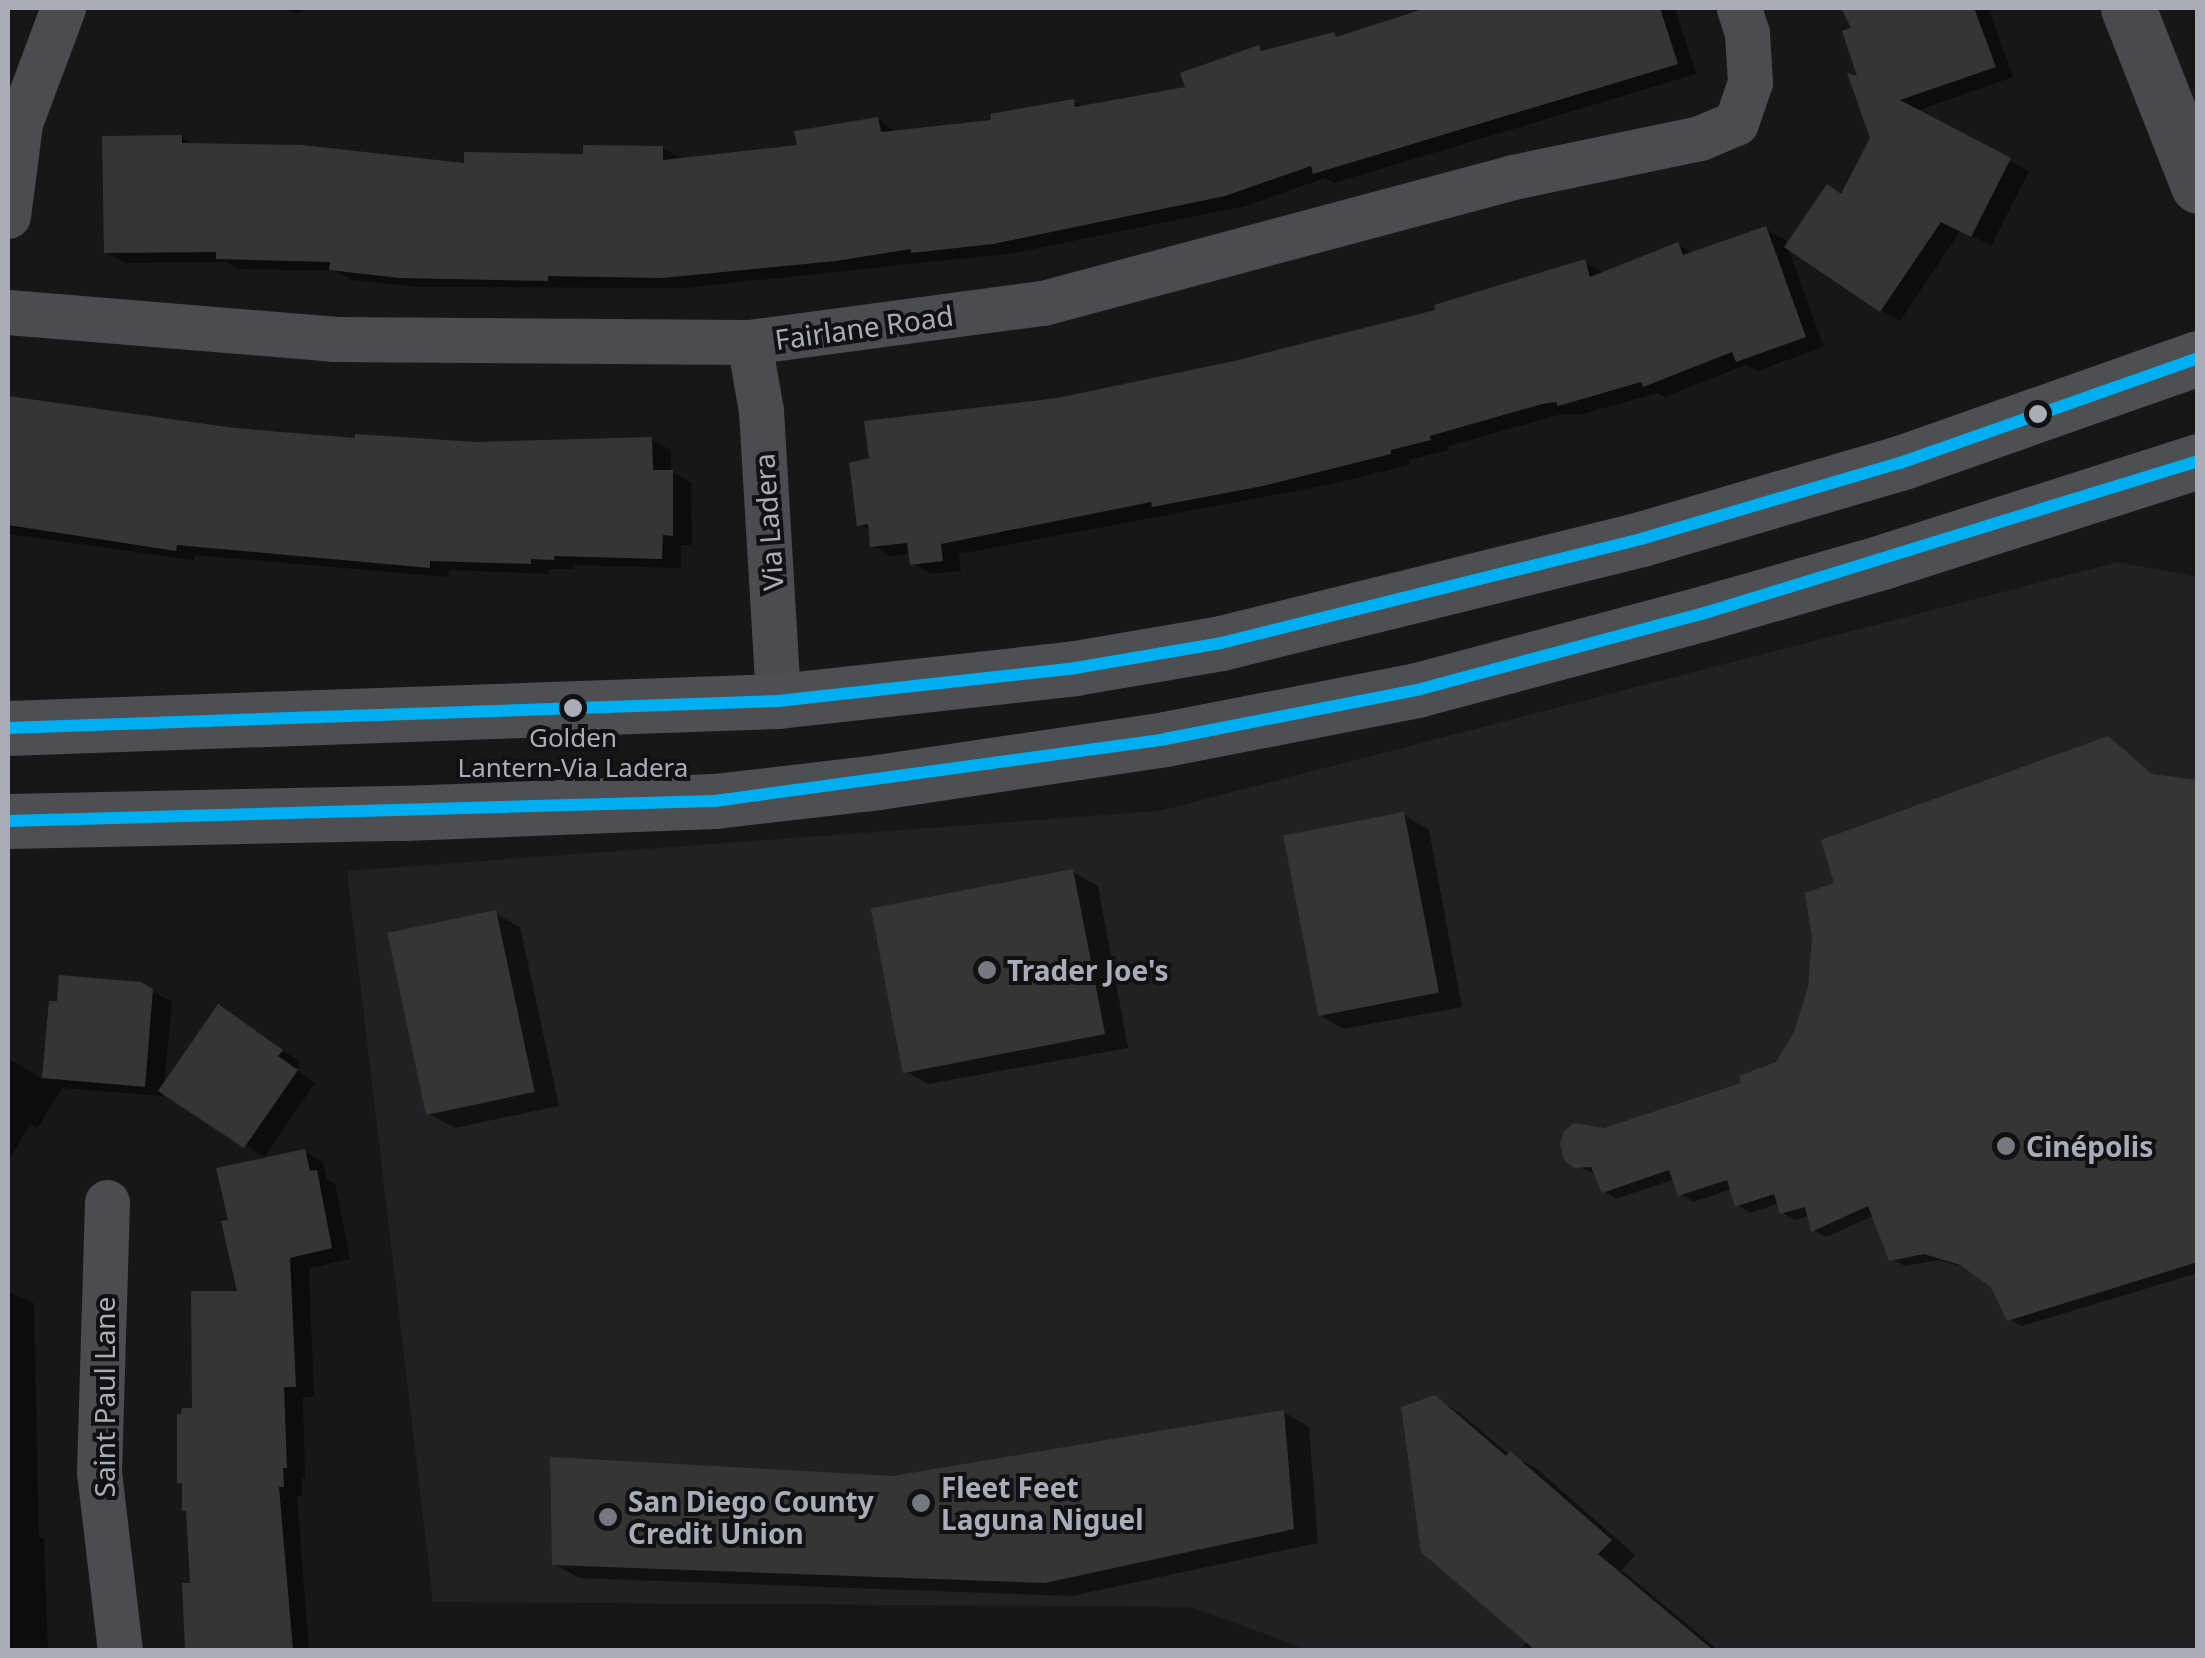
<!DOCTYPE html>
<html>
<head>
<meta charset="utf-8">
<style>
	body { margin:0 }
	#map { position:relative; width:2205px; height:1658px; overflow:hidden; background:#171717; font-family:"Noto Sans",sans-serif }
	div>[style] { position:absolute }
	.built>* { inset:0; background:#212123 }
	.shadow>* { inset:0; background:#0007 }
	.building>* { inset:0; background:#353536; transform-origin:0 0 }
	.minor>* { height:45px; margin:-22.5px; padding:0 22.5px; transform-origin:22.5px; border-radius:22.5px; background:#4b4c50 }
	.secondary>* { height:55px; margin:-27.5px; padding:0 27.5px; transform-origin:27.5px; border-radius:27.5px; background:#4a4a4e }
	.primary>* { height:55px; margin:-27.5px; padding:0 27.5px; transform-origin:27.5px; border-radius:27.5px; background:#4d4f52 }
	.bus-1>* { height:12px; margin:-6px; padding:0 6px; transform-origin:6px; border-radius:6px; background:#00aff2 }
	.dots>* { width:28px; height:28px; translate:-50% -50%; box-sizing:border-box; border:5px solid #111113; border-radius:50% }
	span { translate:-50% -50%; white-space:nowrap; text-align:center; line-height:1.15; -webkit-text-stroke:8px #111113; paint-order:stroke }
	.bus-label { font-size:26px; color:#a8adb8 }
	.street-label { font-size:28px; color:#a8adb8 }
	.poi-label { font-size:28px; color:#a8adb8; font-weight:700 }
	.left { translate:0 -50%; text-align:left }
	.frame { position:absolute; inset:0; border:10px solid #a8adb8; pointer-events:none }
</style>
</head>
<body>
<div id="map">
	<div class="built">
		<i style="clip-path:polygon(2118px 562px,2197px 577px,2197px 1650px,1309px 1650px,1191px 1607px,433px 1602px,347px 871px,1159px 811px)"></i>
	</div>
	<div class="shadow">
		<i style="clip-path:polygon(286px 8px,308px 8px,297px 14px)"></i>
		<i style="clip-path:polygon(1448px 8px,1675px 8px,1696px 74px,1334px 183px,1325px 178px,1245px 206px,1014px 253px,683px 288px,421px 287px,351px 280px,336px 271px,238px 269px,226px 262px,125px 263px,106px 252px,181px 137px,196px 146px,466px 165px,663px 148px,683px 160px,800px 147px,878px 119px,897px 133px,994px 122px,1073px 102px,1085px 108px,1189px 89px,1258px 48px,1266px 52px,1297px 51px)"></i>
		<i style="clip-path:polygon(1843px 8px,1988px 8px,2013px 77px,1916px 111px,2029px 171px,1991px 246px,1961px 230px,1900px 321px,1881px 310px,1843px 196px,1873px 139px,1855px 29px)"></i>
		<i style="clip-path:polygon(1766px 229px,1785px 240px,1824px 347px,1757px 371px,1746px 365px,1664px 397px,1657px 393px,1579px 415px,1562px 414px,1448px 446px,1449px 450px,1409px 460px,1409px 465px,1332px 484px,959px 554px,961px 571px,931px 574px,912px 563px,911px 554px,891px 556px,872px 545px,871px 531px,860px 524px,1058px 400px,1235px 363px,1438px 312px,1584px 262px,1605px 274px,1678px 245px,1693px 254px)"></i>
		<i style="clip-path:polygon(8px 399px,233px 430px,357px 441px,476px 444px,652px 440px,671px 450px,671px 471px,691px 483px,692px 545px,681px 545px,681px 568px,573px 565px,573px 569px,549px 569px,549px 574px,449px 570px,448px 577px,195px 555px,194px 560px,8px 534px)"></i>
		<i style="clip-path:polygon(2107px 738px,2156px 777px,2198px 783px,2198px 1273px,2022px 1326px,2009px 1319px,1993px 1286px,1970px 1269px,1939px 1260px,1905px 1266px,1891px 1259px,1875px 1215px,1826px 1237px,1813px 1230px,1809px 1216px,1795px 1220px,1783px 1213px,1780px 1203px,1750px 1213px,1737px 1205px,1732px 1189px,1693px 1202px,1680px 1194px,1675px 1179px,1616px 1199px,1604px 1191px,1596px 1174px,1576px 1166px,1604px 1131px,1744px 1085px,1778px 1064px,1796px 1033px,1837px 885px)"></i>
		<i style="clip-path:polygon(1404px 815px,1429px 830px,1462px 1007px,1343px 1029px,1318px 1014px)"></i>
		<i style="clip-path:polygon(1073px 872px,1098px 886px,1128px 1048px,928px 1084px,903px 1070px)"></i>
		<i style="clip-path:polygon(495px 913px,520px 927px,559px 1106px,455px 1128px,429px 1114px)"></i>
		<i style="clip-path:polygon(141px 985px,172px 1002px,164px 1087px,238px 1019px,300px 1062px,296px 1069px,315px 1083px,264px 1157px,164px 1092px,163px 1096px,62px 1088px,38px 1128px,30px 1124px,8px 1162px,8px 1058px,44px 1080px,51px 1003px)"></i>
		<i style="clip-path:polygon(304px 1151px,323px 1162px,327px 1179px,335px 1184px,350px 1259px,309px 1268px,314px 1397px,303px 1397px,305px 1478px,302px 1478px,302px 1496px,297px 1496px,309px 1650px,194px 1650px,194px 1411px,240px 1294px,231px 1221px)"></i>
		<i style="clip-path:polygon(8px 1292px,34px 1303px,39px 1537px,44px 1539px,48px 1647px,54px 1650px,8px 1650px)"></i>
		<i style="clip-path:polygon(1435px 1398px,1460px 1413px,1510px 1455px,1536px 1468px,1635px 1555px,1622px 1570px,1718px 1650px,1519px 1650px,1528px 1641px)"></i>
		<i style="clip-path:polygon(1284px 1412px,1309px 1427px,1318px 1543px,1072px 1596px,579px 1578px,554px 1564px,893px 1478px)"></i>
	</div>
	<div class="building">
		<i style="clip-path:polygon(1426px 8px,1660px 8px,1678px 64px,1313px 174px,1311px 166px,1225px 196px,993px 244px,911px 253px,911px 249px,836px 261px,662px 278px,548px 276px,548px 281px,400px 278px,329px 270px,330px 262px,216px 259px,216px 252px,104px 253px,102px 136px,182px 135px,182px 143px,302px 145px,464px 163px,464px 152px,583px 154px,583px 145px,663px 146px,663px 160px,797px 145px,794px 131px,878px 117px,881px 132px,991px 120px,990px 114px,1074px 99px,1075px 107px,1185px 87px,1180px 73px,1259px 45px,1261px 51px,1334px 32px,1336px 37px)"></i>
		<i style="clip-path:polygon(1841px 8px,1974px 8px,1996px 67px,1900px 100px,2011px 158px,1971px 237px,1941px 222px,1880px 312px,1784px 247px,1827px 184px,1841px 194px,1870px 138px,1847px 73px,1857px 76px,1842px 31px,1851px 28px)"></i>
		<i style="clip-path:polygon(1766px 226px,1806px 337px,1736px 362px,1732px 352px,1643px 387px,1641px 382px,1558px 406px,1556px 402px,1542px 404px,1430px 436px,1431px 440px,1391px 450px,1391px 454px,1263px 486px,1152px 507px,1151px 502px,941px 544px,943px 561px,910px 565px,907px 543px,870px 547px,868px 524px,857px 526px,849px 463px,869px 458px,864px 421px,1057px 398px,1234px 361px,1435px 310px,1434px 305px,1585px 259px,1590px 277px,1678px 242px,1683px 255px)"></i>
		<i style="clip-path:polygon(8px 396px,234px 428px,355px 438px,355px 434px,476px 442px,652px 437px,653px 470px,673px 470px,673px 536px,663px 535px,662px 559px,554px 556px,554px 560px,531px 559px,531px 564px,430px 561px,430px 568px,177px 545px,176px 551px,8px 525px)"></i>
		<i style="clip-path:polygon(2108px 736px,2152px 774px,2198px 780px,2198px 1262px,2007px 1321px,1991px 1287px,1960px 1265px,1924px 1254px,1889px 1261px,1868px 1206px,1811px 1232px,1805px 1207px,1780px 1214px,1774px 1194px,1735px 1207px,1727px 1180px,1678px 1196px,1669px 1170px,1602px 1193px,1591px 1167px,1574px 1168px,1564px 1160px,1560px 1144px,1564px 1131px,1574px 1123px,1604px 1128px,1741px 1083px,1739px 1076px,1776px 1062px,1794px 1032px,1808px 987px,1812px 938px,1805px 893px,1834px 883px,1821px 840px)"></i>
		<i style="left:1404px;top:812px;width:184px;height:123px;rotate:79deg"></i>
		<i style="left:1073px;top:869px;width:168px;height:206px;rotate:79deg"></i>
		<i style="left:496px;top:910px;width:186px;height:111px;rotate:78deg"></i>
		<i style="clip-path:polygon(59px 975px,141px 982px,153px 989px,145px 1087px,42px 1078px,49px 1001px,57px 1001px)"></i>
		<i style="clip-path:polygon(218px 1004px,283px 1050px,278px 1056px,298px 1070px,244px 1148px,158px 1091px)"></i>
		<i style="clip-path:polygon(305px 1149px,310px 1171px,317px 1170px,332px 1248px,290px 1258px,296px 1387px,284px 1387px,287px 1468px,283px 1468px,284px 1487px,279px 1487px,293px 1650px,185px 1650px,182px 1583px,190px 1583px,186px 1511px,182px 1511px,182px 1483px,177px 1483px,177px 1414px,181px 1414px,182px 1408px,192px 1408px,191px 1291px,237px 1291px,221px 1221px,228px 1220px,216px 1168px)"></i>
		<i style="clip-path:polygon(1435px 1395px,1506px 1456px,1510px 1451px,1612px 1540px,1598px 1554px,1713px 1650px,1535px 1650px,1421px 1552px,1401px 1407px)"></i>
		<i style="clip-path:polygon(1284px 1410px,1294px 1529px,1045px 1583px,552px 1565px,550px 1457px,893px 1476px)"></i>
	</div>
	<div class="minor">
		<i style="left:8px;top:216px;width:94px;rotate:-82.6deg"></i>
		<i style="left:20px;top:123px;width:123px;rotate:-69.5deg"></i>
		<i style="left:8px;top:312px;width:326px;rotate:4.7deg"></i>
		<i style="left:333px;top:339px;width:416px;rotate:0.4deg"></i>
		<i style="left:749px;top:342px;width:297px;rotate:-7.6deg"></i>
		<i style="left:1043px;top:303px;width:487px;rotate:-15deg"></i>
		<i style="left:1513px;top:177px;width:191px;rotate:-11.8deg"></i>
		<i style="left:1700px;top:138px;width:39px;rotate:-23deg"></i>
		<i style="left:1736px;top:123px;width:43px;rotate:-71.1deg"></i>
		<i style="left:1750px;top:82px;width:49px;rotate:-93.5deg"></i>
		<i style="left:1747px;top:33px;width:26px;rotate:-108deg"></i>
		<i style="left:749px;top:342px;width:70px;rotate:80.1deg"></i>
		<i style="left:761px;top:411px;width:290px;rotate:86.6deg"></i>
		<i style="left:107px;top:1202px;width:270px;rotate:91.7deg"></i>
		<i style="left:99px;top:1472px;width:179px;rotate:83.3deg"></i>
	</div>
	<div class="secondary">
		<i style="left:2128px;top:8px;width:191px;rotate:68.5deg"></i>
	</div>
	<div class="primary">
		<i style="left:8px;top:728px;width:770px;rotate:-2.01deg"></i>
		<i style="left:778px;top:701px;width:299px;rotate:-6.3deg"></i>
		<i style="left:1075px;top:668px;width:148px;rotate:-9.7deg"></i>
		<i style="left:1221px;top:643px;width:433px;rotate:-13.9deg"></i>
		<i style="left:1641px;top:539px;width:270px;rotate:-16.4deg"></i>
		<i style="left:1900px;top:463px;width:316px;rotate:-19.4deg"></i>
		<i style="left:8px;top:821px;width:395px;rotate:-1.2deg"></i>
		<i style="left:403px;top:813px;width:312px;rotate:-2.2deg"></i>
		<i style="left:715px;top:801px;width:164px;rotate:-6.6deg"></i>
		<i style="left:878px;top:782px;width:290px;rotate:-8.5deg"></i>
		<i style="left:1165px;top:739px;width:257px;rotate:-11deg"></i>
		<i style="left:1417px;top:690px;width:301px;rotate:-15deg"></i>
		<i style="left:1708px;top:612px;width:181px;rotate:-16deg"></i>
		<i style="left:1882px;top:562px;width:332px;rotate:-17.7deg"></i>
	</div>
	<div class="bus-1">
		<i style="left:8px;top:728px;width:770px;rotate:-2.01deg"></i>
		<i style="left:778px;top:701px;width:299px;rotate:-6.3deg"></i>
		<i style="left:1075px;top:668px;width:148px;rotate:-9.7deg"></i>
		<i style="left:1221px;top:643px;width:433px;rotate:-13.9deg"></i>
		<i style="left:1641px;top:539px;width:270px;rotate:-16.4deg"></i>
		<i style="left:1900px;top:463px;width:316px;rotate:-19.4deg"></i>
		<i style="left:8px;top:821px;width:707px;rotate:-1.62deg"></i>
		<i style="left:715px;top:801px;width:454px;rotate:-7.8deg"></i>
		<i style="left:1165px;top:739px;width:257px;rotate:-11deg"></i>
		<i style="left:1417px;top:690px;width:301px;rotate:-15deg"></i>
		<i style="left:1708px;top:612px;width:513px;rotate:-17.13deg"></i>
	</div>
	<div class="dots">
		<i style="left:2038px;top:414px;background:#a8adb8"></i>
		<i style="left:573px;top:708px;background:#a8adb8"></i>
		<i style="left:987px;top:970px;background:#757880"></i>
		<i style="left:2006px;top:1146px;background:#757880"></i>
		<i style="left:921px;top:1503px;background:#757880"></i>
		<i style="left:608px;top:1517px;background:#757880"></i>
	</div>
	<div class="bus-label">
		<span style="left:573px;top:753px">Golden<br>Lantern-Via Ladera</span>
	</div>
	<div class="street-label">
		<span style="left:864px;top:327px;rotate:-8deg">Fairlane Road</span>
		<span style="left:768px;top:522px;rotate:-94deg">Via Ladera</span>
		<span style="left:104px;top:1397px;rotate:-90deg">Saint Paul Lane</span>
	</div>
	<div class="poi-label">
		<span class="left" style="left:1007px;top:970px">Trader Joe's</span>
		<span class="left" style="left:2026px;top:1146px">Cinépolis</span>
		<span class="left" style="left:941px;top:1503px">Fleet Feet<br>Laguna Niguel</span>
		<span class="left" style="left:628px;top:1517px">San Diego County<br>Credit Union</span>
	</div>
	<div class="frame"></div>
</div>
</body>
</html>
